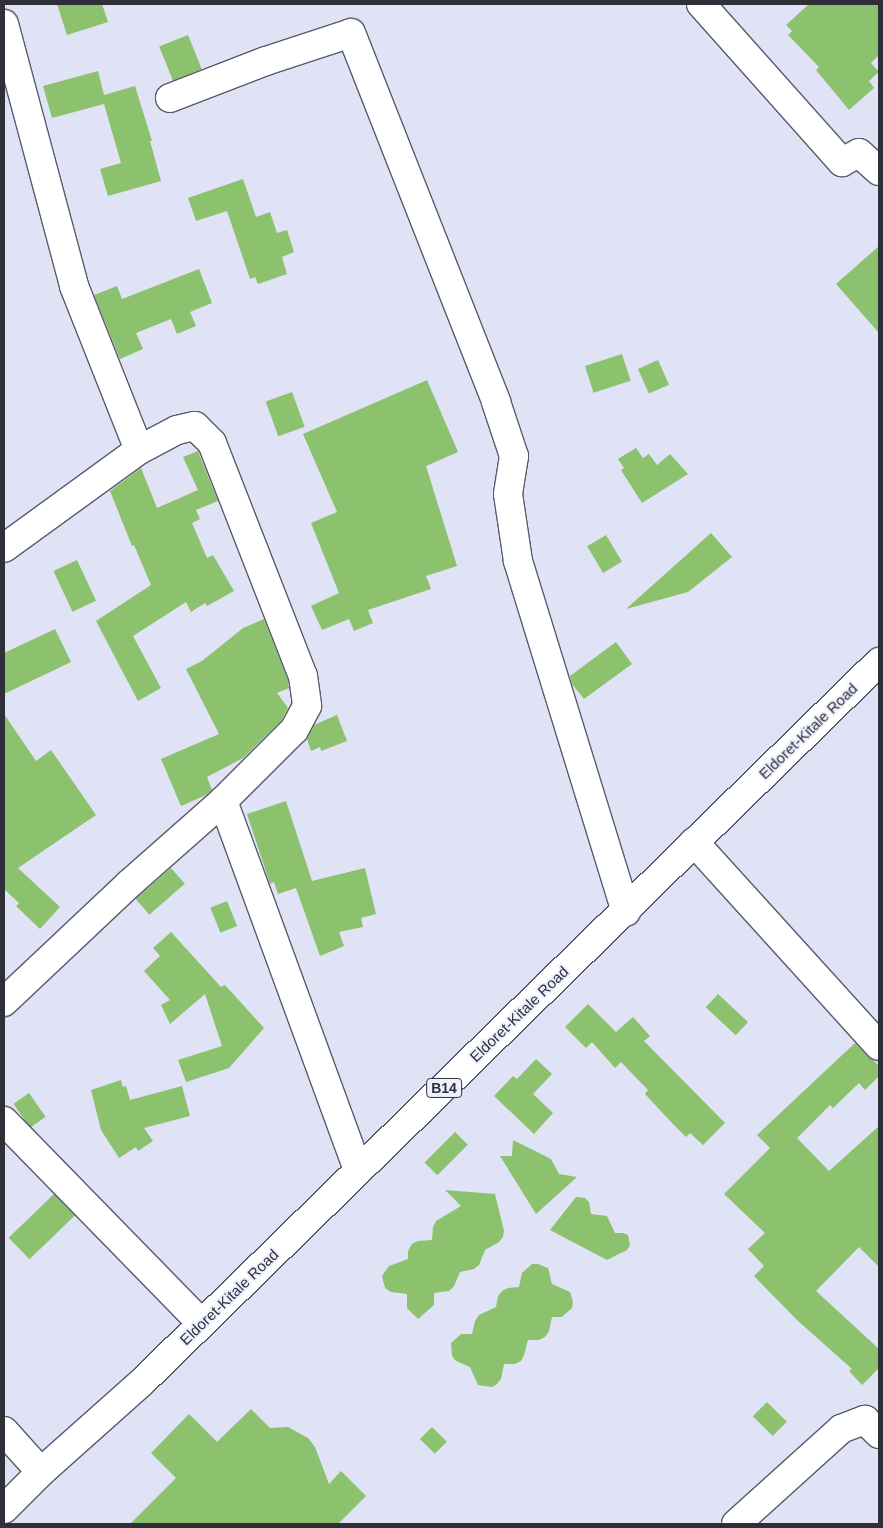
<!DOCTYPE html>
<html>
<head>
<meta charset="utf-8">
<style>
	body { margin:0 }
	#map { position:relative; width:883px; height:1528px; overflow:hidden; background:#dfe3f5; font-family:Helvetica,sans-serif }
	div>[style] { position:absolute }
	.building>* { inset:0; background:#8cc16d; transform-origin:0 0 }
	.roads { filter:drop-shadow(1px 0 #585b6b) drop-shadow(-1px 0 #585b6b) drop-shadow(0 1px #585b6b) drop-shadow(0 -1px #585b6b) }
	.minor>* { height:28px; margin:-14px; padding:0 14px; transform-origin:14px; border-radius:14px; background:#fff }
	.highway>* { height:28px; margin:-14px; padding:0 14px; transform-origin:14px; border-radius:14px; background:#fff }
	span { translate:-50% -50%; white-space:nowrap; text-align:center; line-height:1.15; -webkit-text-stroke:4px #edf0ff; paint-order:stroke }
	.shield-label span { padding:1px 4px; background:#edf0ff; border:1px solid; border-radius:4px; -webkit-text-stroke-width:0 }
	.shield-label { font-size:14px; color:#2f3037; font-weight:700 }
	.street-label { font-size:15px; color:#2f3037 }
	.frame { position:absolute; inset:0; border:5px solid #2f3037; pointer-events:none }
</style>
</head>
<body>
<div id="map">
	<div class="building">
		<i style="clip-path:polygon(57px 4px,102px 4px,108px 22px,67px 35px)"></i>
		<i style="clip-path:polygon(809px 4px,879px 4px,879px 55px,871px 63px,879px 72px,869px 81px,874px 88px,849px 110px,816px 70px,819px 67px,788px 35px,792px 31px,786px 25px)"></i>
		<i style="left:188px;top:35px;width:37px;height:31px;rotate:68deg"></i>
		<i style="clip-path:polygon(98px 71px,104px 95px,135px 86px,152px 141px,150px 141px,161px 181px,108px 196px,100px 169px,121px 163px,104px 104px,52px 118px,43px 86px)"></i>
		<i style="clip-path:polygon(243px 179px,256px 217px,270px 212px,277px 233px,287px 230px,294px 252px,282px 257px,287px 274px,258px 284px,255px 277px,250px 279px,227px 211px,196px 221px,188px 198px)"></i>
		<i style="clip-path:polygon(879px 246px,879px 333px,836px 284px)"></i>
		<i style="clip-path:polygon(199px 269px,212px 303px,190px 312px,196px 326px,177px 334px,171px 319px,136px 333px,143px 349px,120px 359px,94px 295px,117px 286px,122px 299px)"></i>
		<i style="left:622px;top:354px;width:28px;height:39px;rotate:72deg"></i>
		<i style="left:658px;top:360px;width:27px;height:22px;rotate:66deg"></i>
		<i style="clip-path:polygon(427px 380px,458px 452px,426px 466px,457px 566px,426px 576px,431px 589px,368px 610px,373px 623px,354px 631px,349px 619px,322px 630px,311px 606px,339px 593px,311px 523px,337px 512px,303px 434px)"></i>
		<i style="left:292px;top:392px;width:37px;height:28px;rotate:70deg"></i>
		<i style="clip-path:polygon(636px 448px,643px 458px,649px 454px,657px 465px,670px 454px,688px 474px,642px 503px,621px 470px,624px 468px,618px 459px)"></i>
		<i style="clip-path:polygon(198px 451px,218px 501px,196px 510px,200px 519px,192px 523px,207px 558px,213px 555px,234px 591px,207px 606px,205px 603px,191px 612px,186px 602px,133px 636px,161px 688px,138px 701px,96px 621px,151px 585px,134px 545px,132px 546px,110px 491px,141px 468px,157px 508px,198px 490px,183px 457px)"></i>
		<i style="clip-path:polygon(711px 533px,732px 557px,688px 592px,626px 609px)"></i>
		<i style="left:606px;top:535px;width:31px;height:22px;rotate:59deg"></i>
		<i style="left:77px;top:560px;width:45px;height:26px;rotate:65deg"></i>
		<i style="clip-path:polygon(264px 619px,288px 680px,289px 688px,277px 693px,288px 708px,281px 721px,243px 758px,207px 777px,212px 790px,206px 795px,181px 806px,161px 759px,219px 734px,186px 669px,202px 661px,243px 628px)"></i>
		<i style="clip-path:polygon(55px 629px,71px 662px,4px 694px,4px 653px)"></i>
		<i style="clip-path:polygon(616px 642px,632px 664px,584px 699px,572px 684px,570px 676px)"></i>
		<i style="clip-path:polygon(4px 714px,36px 761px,51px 750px,96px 815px,18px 868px,60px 907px,40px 929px,16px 906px,19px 903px,4px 889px)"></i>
		<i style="clip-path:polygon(337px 715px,347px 741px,321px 751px,320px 747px,311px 751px,307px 739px,314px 725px)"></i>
		<i style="clip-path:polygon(286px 801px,312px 881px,365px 868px,376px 914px,361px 918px,363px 927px,339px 932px,344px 946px,320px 956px,296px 888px,278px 894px,274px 882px,270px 884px,247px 814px)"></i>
		<i style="left:171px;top:868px;width:21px;height:47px;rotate:49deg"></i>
		<i style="left:227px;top:901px;width:27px;height:18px;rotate:68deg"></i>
		<i style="clip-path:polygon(171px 932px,221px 987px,225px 985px,264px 1028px,229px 1068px,186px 1082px,178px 1060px,222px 1046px,205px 994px,170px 1024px,161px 1005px,170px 1000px,144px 971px,160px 956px,153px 948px)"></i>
		<i style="left:718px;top:994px;width:41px;height:18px;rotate:43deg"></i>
		<i style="clip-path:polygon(588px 1004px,616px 1032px,633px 1017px,650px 1036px,644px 1041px,725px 1123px,703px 1145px,690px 1133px,686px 1137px,672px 1123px,645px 1094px,648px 1090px,621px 1062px,615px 1068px,592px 1042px,586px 1048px,565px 1027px)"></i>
		<i style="clip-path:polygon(855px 1043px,879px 1066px,879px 1076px,865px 1090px,859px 1083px,833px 1108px,830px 1105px,797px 1138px,829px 1171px,879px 1126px,879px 1267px,859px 1247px,816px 1291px,879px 1349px,879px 1368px,862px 1385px,849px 1371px,852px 1369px,797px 1320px,754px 1276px,764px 1266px,748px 1249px,765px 1233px,724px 1194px,770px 1148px,757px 1135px)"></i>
		<i style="clip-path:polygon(536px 1059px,552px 1074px,533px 1094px,553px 1113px,534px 1134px,494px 1096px,513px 1076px,517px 1079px)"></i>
		<i style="clip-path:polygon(121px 1080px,123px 1087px,126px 1086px,130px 1100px,182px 1086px,190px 1116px,144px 1128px,153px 1141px,138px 1151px,136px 1147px,119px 1158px,101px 1130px,91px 1090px)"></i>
		<i style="left:29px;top:1093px;width:29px;height:19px;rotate:55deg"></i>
		<i style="left:455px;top:1132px;width:18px;height:43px;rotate:45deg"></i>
		<i style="clip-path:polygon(513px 1140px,551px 1159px,559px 1174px,577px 1177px,536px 1214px,500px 1156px,512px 1156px)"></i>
		<i style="clip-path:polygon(445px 1190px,495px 1194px,504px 1231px,503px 1237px,499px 1242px,485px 1250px,479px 1265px,474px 1269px,460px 1272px,454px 1286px,449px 1291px,434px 1293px,434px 1305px,418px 1319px,407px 1308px,407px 1294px,391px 1292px,385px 1288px,382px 1276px,389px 1266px,408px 1259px,408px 1251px,412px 1244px,418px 1241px,432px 1240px,433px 1227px,436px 1221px,461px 1206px)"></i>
		<i style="left:54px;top:1194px;width:30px;height:63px;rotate:46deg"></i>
		<i style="clip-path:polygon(576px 1197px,585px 1198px,589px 1202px,591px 1214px,607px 1216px,615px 1233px,623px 1233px,628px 1235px,630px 1245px,627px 1250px,607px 1260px,550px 1230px)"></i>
		<i style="clip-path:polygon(532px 1264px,538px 1264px,548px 1268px,552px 1284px,570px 1292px,573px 1302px,572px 1308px,562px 1317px,552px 1317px,549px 1331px,545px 1337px,539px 1340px,528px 1340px,524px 1355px,521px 1361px,515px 1364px,504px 1364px,501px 1379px,497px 1384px,492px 1387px,478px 1385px,470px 1367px,456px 1361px,452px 1356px,451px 1343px,461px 1334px,472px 1334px,475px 1321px,479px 1315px,496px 1307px,498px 1296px,502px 1291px,508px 1288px,519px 1287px,522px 1273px)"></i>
		<i style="left:767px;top:1402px;width:28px;height:20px;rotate:45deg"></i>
		<i style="clip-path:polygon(251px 1409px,270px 1428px,288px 1427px,308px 1438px,315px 1447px,329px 1484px,341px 1471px,366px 1496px,338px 1524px,130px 1524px,176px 1478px,151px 1453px,189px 1414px,217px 1442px)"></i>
		<i style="left:432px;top:1427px;width:21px;height:17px;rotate:45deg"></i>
	</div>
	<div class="roads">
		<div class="minor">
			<i style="left:701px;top:4px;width:212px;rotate:48.3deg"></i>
			<i style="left:842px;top:162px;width:19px;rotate:-28deg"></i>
			<i style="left:859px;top:153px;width:27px;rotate:42deg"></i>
			<i style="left:4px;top:24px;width:271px;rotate:75deg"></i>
			<i style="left:74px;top:286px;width:176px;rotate:68.4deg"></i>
			<i style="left:170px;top:98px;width:103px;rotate:-21.1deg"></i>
			<i style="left:266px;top:61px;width:89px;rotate:-18.2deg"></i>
			<i style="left:351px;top:33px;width:396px;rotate:68.5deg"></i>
			<i style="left:496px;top:402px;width:57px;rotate:71.6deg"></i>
			<i style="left:514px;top:456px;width:38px;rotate:99deg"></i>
			<i style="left:508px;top:494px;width:68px;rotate:81.5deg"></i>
			<i style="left:518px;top:561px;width:367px;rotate:72.9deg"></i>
			<i style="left:4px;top:548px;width:167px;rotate:-36deg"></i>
			<i style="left:139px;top:450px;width:43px;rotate:-27.8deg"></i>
			<i style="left:177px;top:430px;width:18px;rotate:-13deg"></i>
			<i style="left:195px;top:426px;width:24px;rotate:45deg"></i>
			<i style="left:212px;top:443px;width:250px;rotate:68.7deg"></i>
			<i style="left:303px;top:676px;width:30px;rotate:82deg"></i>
			<i style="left:307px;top:706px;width:27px;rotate:118deg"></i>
			<i style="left:294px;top:730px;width:100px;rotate:135deg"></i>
			<i style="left:223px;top:801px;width:125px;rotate:138.6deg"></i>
			<i style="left:129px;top:884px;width:172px;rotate:136.7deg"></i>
			<i style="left:223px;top:801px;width:393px;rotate:69.9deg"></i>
			<i style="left:694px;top:842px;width:275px;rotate:47.8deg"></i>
			<i style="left:4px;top:1121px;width:282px;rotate:45.7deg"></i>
			<i style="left:4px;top:1431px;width:55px;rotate:47.9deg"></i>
			<i style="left:736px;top:1524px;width:142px;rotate:-42.1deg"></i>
			<i style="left:841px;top:1429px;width:26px;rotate:-21deg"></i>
			<i style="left:865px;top:1420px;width:20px;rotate:45deg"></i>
		</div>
		<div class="highway">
			<i style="left:4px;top:1509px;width:52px;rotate:-45deg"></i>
			<i style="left:41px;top:1472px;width:134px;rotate:-41.7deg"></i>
			<i style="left:141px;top:1383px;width:1032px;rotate:-44.33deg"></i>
		</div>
	</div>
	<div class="shield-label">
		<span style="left:444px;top:1088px">B14</span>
	</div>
	<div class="street-label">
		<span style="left:808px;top:731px;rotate:-44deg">Eldoret-Kitale Road</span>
		<span style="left:519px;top:1014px;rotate:-44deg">Eldoret-Kitale Road</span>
		<span style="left:229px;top:1297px;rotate:-44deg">Eldoret-Kitale Road</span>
	</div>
	<div class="frame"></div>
</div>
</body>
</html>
